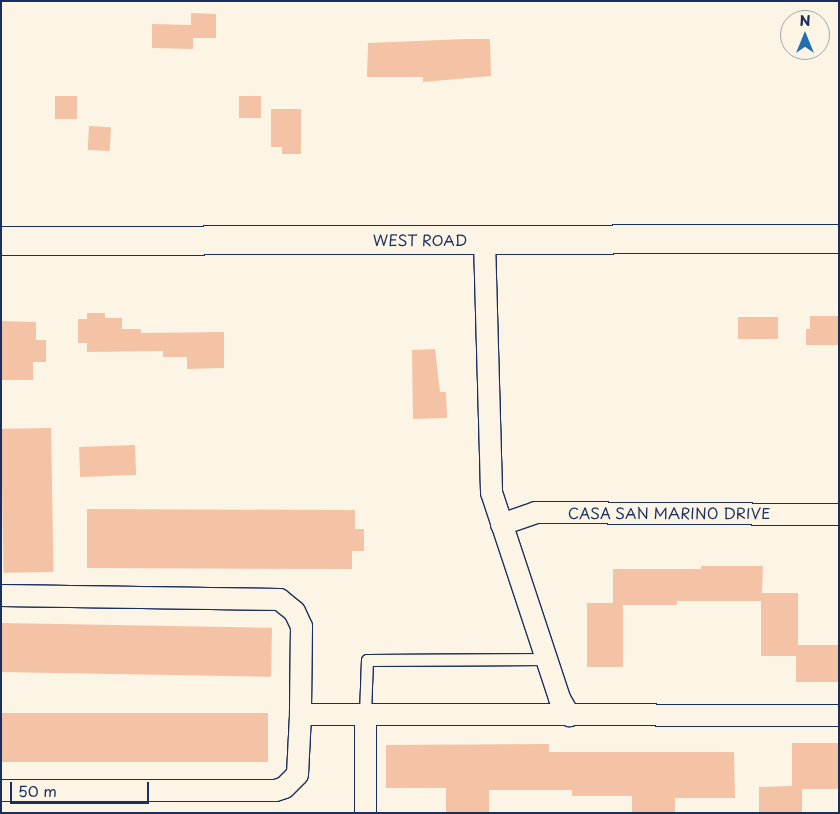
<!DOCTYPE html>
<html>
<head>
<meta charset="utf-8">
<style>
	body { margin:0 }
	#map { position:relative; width:840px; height:814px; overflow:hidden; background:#fcf5e5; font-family:"Playpen Sans",sans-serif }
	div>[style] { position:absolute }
	.building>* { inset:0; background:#f4c2a4; transform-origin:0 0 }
	.roads { filter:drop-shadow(1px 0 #1b2f5e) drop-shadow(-1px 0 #1b2f5e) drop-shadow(0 1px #1b2f5e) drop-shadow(0 -1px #1b2f5e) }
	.service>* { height:11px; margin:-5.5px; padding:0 5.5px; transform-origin:5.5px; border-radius:5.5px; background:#fcf5e5 }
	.minor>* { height:21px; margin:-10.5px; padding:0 10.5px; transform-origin:10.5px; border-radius:10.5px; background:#fcf5e5 }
	.tertiary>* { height:28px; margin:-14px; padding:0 14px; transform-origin:14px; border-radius:14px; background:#fcf5e5 }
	span { translate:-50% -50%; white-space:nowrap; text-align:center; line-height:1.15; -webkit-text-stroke:4px #fcf5e5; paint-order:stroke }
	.street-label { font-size:15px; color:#1b2f5e }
	.frame { position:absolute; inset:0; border:2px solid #1b2f5e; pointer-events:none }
	.north { position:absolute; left:780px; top:10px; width:50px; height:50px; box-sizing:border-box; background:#fcf5e5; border:1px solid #a2a6af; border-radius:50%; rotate:0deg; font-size:14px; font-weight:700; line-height:20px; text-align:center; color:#1b2f5e }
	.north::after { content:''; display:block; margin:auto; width:18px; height:22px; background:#1f6fb2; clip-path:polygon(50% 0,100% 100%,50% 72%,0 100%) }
	.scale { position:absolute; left:10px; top:782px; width:139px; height:22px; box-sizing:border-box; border:2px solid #1b2f5e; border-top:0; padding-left:6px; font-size:15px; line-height:18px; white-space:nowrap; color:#1b2f5e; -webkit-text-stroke:4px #fcf5e5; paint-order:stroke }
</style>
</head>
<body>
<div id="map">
	<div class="building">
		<i style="clip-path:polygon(191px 13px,216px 14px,216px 38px,193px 38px,193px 49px,152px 48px,152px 24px,191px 25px)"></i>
		<i style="clip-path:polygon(465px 39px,490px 39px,491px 76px,423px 82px,423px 77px,367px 77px,368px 43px)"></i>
		<i style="left:55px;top:96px;width:22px;height:23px"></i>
		<i style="left:239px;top:96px;width:22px;height:22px"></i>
		<i style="clip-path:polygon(271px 109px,301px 109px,301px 154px,282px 154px,282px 147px,271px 147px)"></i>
		<i style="left:89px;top:126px;width:22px;height:24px;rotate:3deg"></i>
		<i style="clip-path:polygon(87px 313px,105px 313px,105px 318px,122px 318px,122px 329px,141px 329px,141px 333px,224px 332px,224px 368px,187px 369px,187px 357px,163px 357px,163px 351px,87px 352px,87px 343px,78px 343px,78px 319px,87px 319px)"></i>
		<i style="clip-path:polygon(810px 316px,839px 316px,839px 345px,806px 345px,806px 329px,810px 329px)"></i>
		<i style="left:738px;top:317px;width:40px;height:22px"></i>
		<i style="clip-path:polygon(1px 321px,36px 322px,36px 340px,46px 340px,46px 362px,33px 362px,33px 380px,1px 380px)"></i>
		<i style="clip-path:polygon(435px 349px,440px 392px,446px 392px,447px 418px,413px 419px,412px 350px)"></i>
		<i style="left:51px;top:428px;width:144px;height:50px;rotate:89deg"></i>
		<i style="left:135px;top:445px;width:30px;height:56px;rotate:88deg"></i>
		<i style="clip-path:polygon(87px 509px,355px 510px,355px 529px,364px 529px,364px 551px,352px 551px,352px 569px,87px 568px)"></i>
		<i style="clip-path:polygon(701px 566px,763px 566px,762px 593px,798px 593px,798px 645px,839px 645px,839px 682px,796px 682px,796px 656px,761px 656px,761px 601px,677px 601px,677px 605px,623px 605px,623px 667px,587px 667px,587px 603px,613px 603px,613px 569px,701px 569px)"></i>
		<i style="left:1px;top:623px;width:271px;height:49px;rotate:1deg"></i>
		<i style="left:268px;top:713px;width:49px;height:267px;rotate:90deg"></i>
		<i style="clip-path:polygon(792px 743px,839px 743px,839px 789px,802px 789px,802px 813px,759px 813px,759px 787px,792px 786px)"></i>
		<i style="clip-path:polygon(549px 744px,549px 752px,734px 752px,735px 798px,675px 798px,675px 813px,632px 813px,632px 796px,572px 796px,572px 790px,489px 790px,489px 813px,446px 813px,446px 788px,386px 788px,386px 745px)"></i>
	</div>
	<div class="roads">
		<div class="service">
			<i style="left:365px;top:714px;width:54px;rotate:-87.9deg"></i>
			<i style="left:367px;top:660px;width:180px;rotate:-0.3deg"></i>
		</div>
		<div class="minor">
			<i style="left:484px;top:240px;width:252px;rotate:88.4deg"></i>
			<i style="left:491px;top:492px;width:217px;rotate:71.7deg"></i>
			<i style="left:559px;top:698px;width:20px;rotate:60deg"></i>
			<i style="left:501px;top:524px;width:36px;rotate:-19deg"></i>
			<i style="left:535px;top:512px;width:304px;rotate:0.4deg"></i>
			<i style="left:1px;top:595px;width:278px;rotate:0.8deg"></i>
			<i style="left:279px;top:599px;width:19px;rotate:39deg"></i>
			<i style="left:294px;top:611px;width:17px;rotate:65deg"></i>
			<i style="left:301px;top:626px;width:88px;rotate:90.7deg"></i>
			<i style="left:300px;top:714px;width:65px"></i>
			<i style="left:1px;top:790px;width:274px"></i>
			<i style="left:275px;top:790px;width:9px;rotate:-18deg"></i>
			<i style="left:284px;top:787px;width:18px;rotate:-45deg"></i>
			<i style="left:297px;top:774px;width:60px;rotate:-87.1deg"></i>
			<i style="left:365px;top:813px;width:99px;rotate:-90deg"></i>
			<i style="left:365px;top:714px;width:474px;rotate:0.1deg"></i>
		</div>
		<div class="tertiary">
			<i style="left:1px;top:241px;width:838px;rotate:-0.14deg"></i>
		</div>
	</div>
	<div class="street-label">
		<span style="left:420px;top:240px">WEST ROAD</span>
		<span style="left:669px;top:513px">CASA SAN MARINO DRIVE</span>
	</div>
	<div class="frame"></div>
	<div class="north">N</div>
	<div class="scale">50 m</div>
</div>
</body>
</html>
